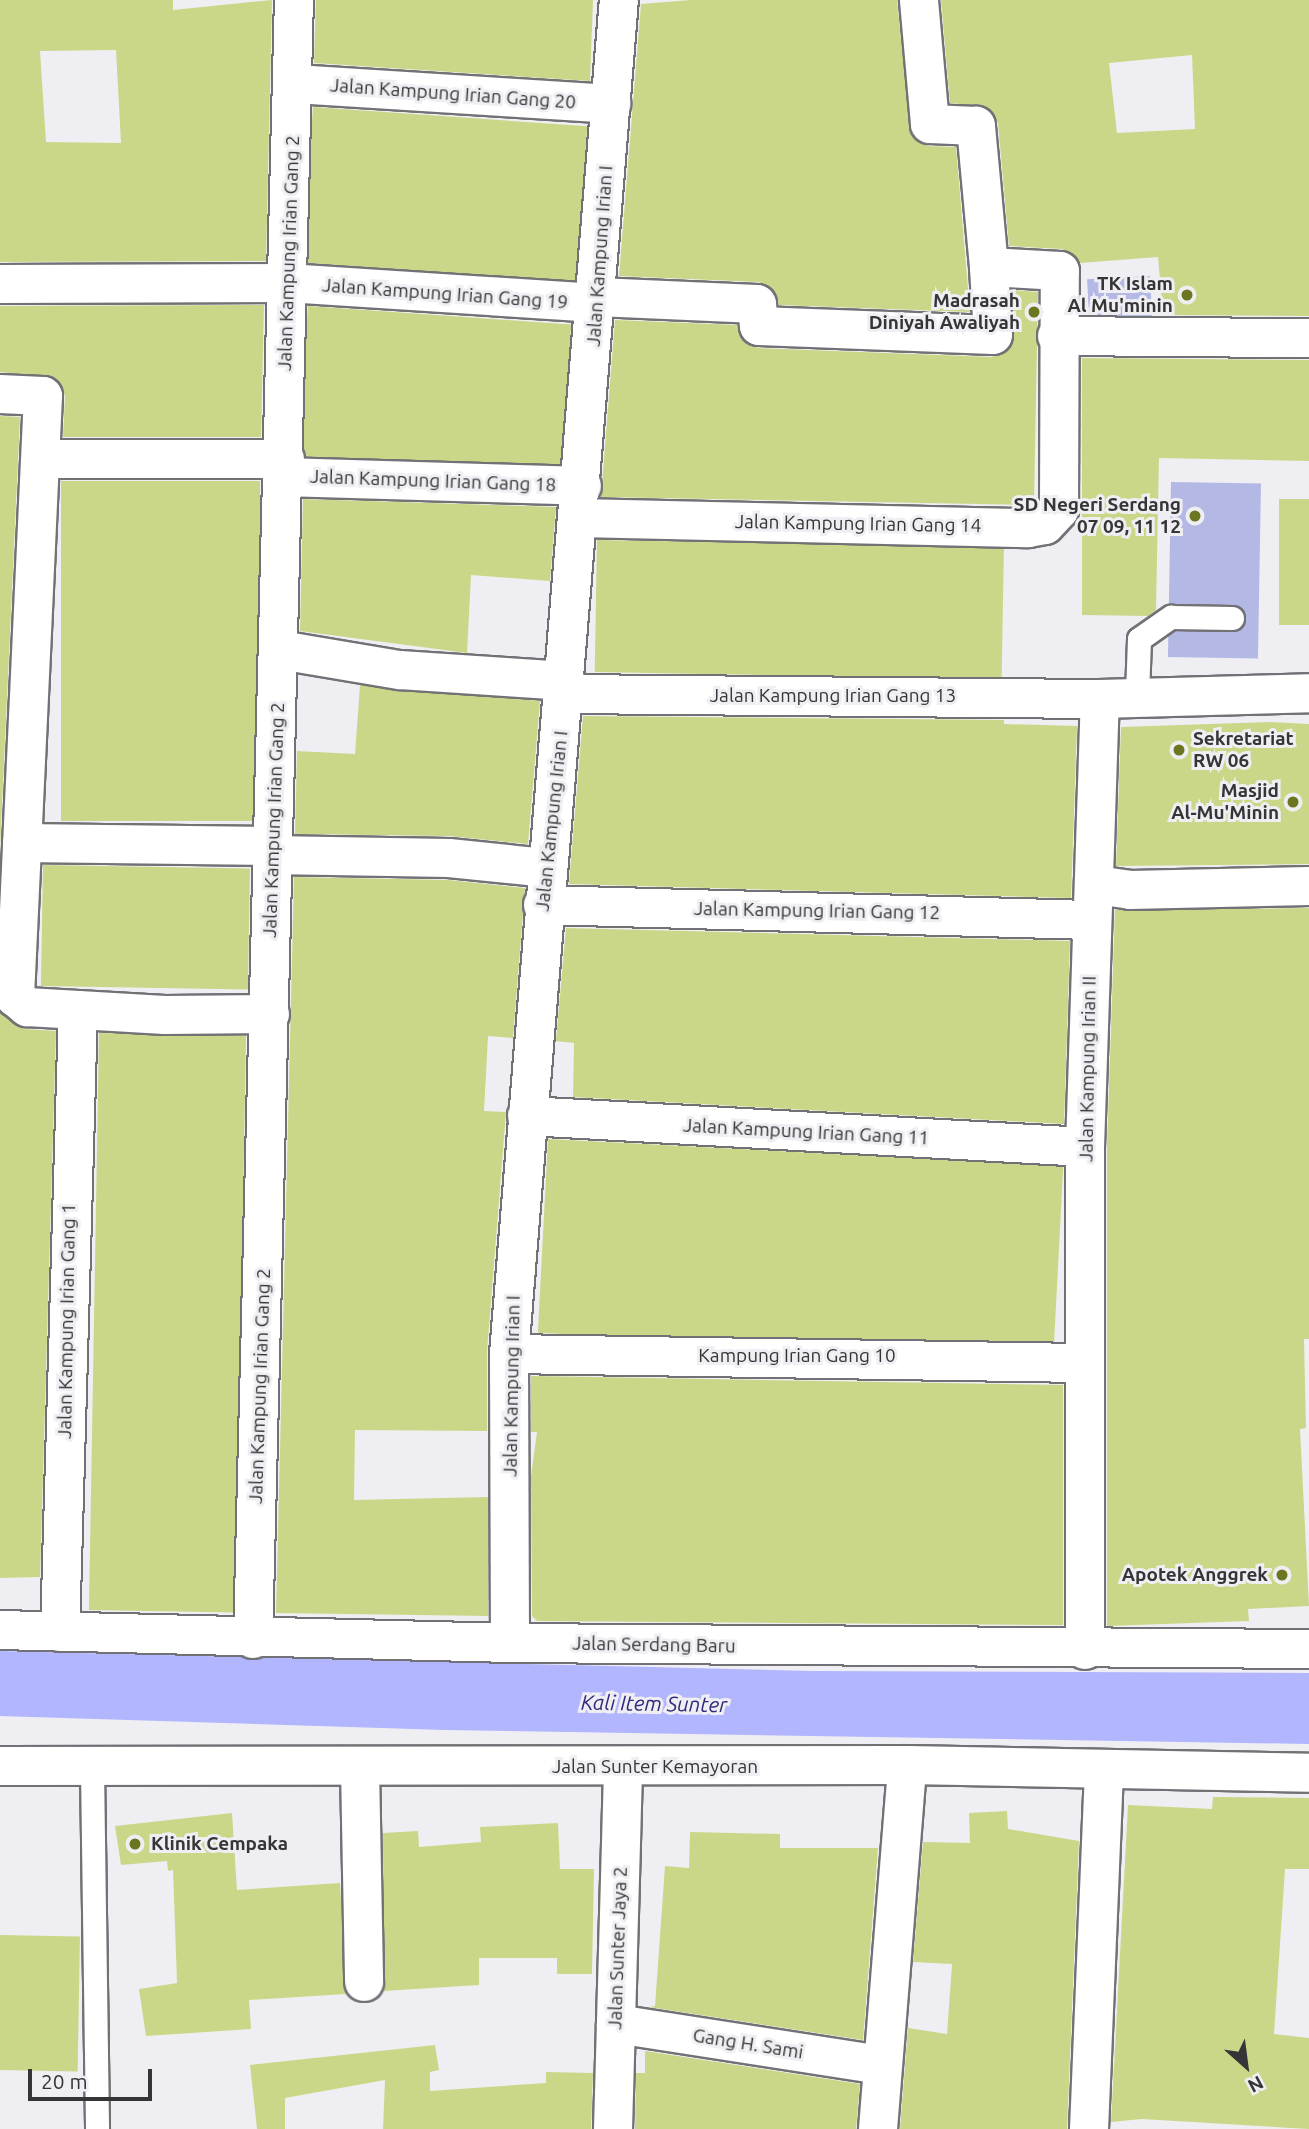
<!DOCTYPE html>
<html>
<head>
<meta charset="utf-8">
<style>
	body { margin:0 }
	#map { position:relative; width:1309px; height:2129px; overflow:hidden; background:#efeff3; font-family:Ubuntu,sans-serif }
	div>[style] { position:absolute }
	.green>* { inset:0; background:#b4b8e4; transform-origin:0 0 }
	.forest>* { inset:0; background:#b2b6fe }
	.building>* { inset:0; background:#cbd788; transform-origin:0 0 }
	.roads { filter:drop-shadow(2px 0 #727276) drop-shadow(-2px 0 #727276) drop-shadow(0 2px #727276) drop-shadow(0 -2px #727276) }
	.lane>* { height:23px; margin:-11.5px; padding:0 11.5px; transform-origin:11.5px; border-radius:11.5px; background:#fff }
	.street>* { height:38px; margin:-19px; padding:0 19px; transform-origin:19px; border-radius:19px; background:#fff }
	.secondary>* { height:38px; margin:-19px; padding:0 19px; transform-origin:19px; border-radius:19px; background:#fff }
	.dots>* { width:19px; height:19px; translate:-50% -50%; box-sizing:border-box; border:4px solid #efeff3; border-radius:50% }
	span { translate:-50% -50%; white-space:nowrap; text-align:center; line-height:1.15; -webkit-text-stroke:6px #efeff3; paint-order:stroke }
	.street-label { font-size:19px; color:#353537 }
	.poi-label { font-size:19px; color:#353537; font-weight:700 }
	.right { translate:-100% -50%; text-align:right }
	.left { translate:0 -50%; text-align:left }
	.water-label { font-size:21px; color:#322b7c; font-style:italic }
	.north { position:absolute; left:1211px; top:2031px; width:70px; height:70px; -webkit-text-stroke:5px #efeff3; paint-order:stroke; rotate:152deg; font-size:19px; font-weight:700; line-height:28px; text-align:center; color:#353537 }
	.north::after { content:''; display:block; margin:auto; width:24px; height:32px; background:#353537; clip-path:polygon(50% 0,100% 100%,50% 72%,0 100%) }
	.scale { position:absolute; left:28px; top:2069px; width:124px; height:32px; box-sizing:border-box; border:4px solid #353537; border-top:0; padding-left:9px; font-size:21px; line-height:24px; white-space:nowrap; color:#353537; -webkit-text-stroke:5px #efeff3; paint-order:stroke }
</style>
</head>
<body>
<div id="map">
	<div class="green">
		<i style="left:1150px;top:276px;width:43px;height:63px;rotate:87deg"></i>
		<i style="left:1171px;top:482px;width:90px;height:175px;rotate:1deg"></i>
	</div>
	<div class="forest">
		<i style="clip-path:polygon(0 1651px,813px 1671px,1309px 1673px,1309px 1744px,445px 1730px,0 1716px)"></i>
	</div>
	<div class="building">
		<i style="clip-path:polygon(evenodd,0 0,173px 0,173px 10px,272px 0,266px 261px,0 262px,0 0,116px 50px,121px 143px,46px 142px,40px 51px,116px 50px)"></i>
		<i style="clip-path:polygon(316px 0,593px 0,590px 81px,314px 63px)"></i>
		<i style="clip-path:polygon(691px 0,897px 0,911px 135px,928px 146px,956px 147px,970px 312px,779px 305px,775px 292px,759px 282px,619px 276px,641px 4px)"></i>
		<i style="clip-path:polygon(evenodd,941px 0,1309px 0,1309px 316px,1163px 315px,1158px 257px,1080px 263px,1062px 249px,1009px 246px,998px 123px,986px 107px,950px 103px,941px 0,1192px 55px,1195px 129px,1117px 133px,1109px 63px,1192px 55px)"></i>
		<i style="left:313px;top:107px;width:275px;height:156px;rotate:4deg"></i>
		<i style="clip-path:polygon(1012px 290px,1038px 292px,1034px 505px,601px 497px,615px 320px,737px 325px,741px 338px,758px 348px,992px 357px,1012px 345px)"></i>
		<i style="clip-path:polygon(264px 305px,261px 437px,63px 437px,65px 396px,55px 378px,0 372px,0 306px)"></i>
		<i style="left:308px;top:306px;width:264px;height:150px;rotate:4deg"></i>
		<i style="clip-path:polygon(1082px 358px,1309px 360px,1309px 461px,1159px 458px,1156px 610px,1148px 616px,1082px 615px)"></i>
		<i style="clip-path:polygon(0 416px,20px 417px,0 849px)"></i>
		<i style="left:61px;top:481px;width:199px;height:340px"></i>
		<i style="clip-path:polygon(303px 499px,556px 507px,550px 581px,471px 575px,467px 653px,300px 631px)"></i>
		<i style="left:1279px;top:499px;width:30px;height:126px"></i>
		<i style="left:597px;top:540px;width:407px;height:132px;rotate:1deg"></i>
		<i style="clip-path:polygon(360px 685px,540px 701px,528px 844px,449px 836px,295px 834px,297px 751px,355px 754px)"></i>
		<i style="clip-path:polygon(583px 716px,1004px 720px,1004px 724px,1077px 726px,1071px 898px,569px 884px)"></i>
		<i style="clip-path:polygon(1269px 722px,1309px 724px,1309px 864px,1116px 866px,1121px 727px)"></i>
		<i style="left:43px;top:865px;width:207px;height:121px;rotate:1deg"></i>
		<i style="clip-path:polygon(294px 877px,448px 880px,525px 888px,513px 1038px,488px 1036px,484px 1111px,506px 1112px,487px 1352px,487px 1431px,355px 1430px,354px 1500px,488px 1497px,488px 1616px,276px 1613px)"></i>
		<i style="clip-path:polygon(1309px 908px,1309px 1339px,1304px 1339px,1306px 1428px,1300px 1429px,1309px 1606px,1248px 1609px,1249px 1621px,1107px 1626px,1107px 1147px,1115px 910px)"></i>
		<i style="clip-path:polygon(566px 928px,1070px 941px,1064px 1124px,573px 1097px,574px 1043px,556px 1041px)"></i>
		<i style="clip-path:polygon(0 1013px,25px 1029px,56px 1031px,40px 1577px,0 1578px)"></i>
		<i style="left:99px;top:1033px;width:147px;height:577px;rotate:1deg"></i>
		<i style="left:548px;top:1139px;width:516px;height:194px;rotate:3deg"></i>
		<i style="clip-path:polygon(531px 1376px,1063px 1385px,1063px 1625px,537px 1621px,532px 1616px,531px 1476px,537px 1432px,531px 1432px)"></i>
		<i style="clip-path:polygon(1213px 1797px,1309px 1798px,1309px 1869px,1285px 1869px,1274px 2034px,1309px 2038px,1309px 2129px,1142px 2119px,1111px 2122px,1128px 1805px,1212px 1809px)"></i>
		<i style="clip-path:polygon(1007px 1811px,1008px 1829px,1079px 1841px,1067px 2129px,900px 2129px,908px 2028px,947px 2034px,952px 1964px,913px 1962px,923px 1842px,970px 1843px,969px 1813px)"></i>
		<i style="clip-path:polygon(232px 1813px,237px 1890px,340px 1883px,346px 1994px,249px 2000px,251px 2029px,146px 2036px,139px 1989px,177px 1983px,173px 1870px,168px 1871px,167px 1861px,121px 1865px,115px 1826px)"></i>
		<i style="clip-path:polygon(558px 1823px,560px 1869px,594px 1869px,592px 1974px,557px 1974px,557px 1958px,479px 1958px,479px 1985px,384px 1991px,383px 1833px,418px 1831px,419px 1847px,481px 1842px,480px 1827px)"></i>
		<i style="clip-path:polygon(690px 1832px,780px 1834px,780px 1848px,878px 1848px,863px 2040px,649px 2007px,655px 2006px,665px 1866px,689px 1868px)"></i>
		<i style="left:0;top:1935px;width:80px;height:135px;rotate:1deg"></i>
		<i style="clip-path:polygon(435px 2045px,439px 2070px,430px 2072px,430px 2091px,546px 2083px,546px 2072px,593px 2073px,591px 2129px,383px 2129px,385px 2080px,285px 2098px,285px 2129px,257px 2129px,250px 2065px)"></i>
		<i style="clip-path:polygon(645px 2051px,860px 2084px,856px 2129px,635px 2129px,636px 2073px,645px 2073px)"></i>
	</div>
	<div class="roads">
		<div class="lane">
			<i style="left:1137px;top:694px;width:55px;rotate:-87.9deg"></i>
			<i style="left:1139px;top:639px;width:39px;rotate:-35deg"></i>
			<i style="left:1171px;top:617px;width:61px;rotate:0.9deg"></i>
			<i style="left:92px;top:1768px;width:361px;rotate:89.2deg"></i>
		</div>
		<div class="street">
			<i style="left:294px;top:84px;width:318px;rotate:3.6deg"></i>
			<i style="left:0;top:284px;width:287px;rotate:-0.2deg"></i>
			<i style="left:287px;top:283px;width:310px;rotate:3.7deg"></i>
			<i style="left:597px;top:297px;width:160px;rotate:2.5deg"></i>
			<i style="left:757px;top:304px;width:22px;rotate:85deg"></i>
			<i style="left:759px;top:326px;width:234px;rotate:2.2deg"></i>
			<i style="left:993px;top:335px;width:68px;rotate:-93.4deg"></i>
			<i style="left:1057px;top:336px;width:252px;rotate:0.5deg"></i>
			<i style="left:0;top:394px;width:43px;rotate:2.7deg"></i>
			<i style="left:43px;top:396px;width:602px;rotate:92.67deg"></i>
			<i style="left:15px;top:997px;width:16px;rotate:40deg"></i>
			<i style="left:27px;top:1007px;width:138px;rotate:3.3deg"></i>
			<i style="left:165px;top:1015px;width:105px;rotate:-0.5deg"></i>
			<i style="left:43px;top:459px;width:242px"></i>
			<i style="left:285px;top:477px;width:297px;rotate:1.7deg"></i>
			<i style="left:579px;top:518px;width:449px;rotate:1.3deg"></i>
			<i style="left:1028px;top:528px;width:17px;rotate:-10deg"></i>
			<i style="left:1045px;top:525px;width:21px;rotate:-47deg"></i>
			<i style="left:1059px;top:510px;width:239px;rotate:-89.8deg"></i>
			<i style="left:1060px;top:271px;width:71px;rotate:-176.8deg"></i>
			<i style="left:989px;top:267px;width:142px;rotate:-95.3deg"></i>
			<i style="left:976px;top:126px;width:46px;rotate:-177.5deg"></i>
			<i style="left:930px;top:124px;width:124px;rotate:-95.1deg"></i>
			<i style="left:280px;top:650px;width:122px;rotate:9.5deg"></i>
			<i style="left:400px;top:670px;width:166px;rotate:3.8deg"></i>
			<i style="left:565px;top:694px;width:535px;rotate:0.54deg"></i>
			<i style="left:22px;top:843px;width:250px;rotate:0.7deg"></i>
			<i style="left:271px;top:855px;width:178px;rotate:1deg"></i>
			<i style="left:449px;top:858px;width:97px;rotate:5.9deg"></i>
			<i style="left:1096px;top:885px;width:34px;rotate:8deg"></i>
			<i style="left:1130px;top:890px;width:179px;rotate:-1.3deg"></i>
			<i style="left:543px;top:905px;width:549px;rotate:1.57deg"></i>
			<i style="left:527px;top:1116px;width:559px;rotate:3.18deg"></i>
			<i style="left:509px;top:1354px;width:576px;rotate:0.9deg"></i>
			<i style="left:60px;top:1632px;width:622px;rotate:-88.34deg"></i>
			<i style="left:253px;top:1639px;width:1640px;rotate:-88.57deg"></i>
			<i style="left:510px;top:1643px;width:289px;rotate:-90.2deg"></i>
			<i style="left:509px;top:1354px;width:1358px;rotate:-85.36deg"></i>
			<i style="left:1085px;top:1650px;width:503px;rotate:-90deg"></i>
			<i style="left:1085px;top:1147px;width:448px;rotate:-88.1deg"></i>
			<i style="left:1100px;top:699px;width:209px;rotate:-1.6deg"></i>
			<i style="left:360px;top:1768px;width:214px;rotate:88.9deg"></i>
			<i style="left:616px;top:2024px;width:267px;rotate:8.8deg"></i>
			<i style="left:613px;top:2129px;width:362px;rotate:-88.4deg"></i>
			<i style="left:878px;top:2129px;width:365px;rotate:-85.4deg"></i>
			<i style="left:1089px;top:2129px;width:359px;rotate:-87.6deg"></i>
		</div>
		<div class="secondary">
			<i style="left:0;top:1630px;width:510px;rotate:1.46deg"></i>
			<i style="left:510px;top:1643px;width:799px;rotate:0.43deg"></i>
			<i style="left:0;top:1766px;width:907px;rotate:-0.06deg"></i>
			<i style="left:907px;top:1765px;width:402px;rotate:1.1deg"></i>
		</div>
	</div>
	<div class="dots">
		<i style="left:1187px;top:295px;background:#6c751f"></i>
		<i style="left:1034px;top:312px;background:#6c751f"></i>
		<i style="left:1195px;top:516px;background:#6c751f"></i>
		<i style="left:1179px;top:750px;background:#6c751f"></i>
		<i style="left:1293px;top:802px;background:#6c751f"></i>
		<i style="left:1282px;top:1575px;background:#6c751f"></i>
		<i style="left:135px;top:1844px;background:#6c751f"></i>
	</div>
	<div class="street-label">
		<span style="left:453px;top:94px;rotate:4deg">Jalan Kampung Irian Gang 20</span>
		<span style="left:289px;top:253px;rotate:-88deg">Jalan Kampung Irian Gang 2</span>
		<span style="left:600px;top:256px;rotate:-86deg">Jalan Kampung Irian I</span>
		<span style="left:445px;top:294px;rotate:4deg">Jalan Kampung Irian Gang 19</span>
		<span style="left:433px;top:481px;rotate:2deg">Jalan Kampung Irian Gang 18</span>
		<span style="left:858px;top:524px;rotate:1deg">Jalan Kampung Irian Gang 14</span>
		<span style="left:833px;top:696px">Jalan Kampung Irian Gang 13</span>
		<span style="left:274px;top:820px;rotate:-88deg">Jalan Kampung Irian Gang 2</span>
		<span style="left:552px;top:821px;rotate:-84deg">Jalan Kampung Irian I</span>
		<span style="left:817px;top:911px;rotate:1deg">Jalan Kampung Irian Gang 12</span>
		<span style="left:1088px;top:1069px;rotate:-89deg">Jalan Kampung Irian II</span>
		<span style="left:806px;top:1132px;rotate:3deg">Jalan Kampung Irian Gang 11</span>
		<span style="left:67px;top:1321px;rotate:-89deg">Jalan Kampung Irian Gang 1</span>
		<span style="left:797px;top:1356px">Kampung Irian Gang 10</span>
		<span style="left:260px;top:1386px;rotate:-88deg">Jalan Kampung Irian Gang 2</span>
		<span style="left:512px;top:1386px;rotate:-89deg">Jalan Kampung Irian I</span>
		<span style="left:654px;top:1645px;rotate:1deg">Jalan Serdang Baru</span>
		<span style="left:655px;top:1767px">Jalan Sunter Kemayoran</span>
		<span style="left:618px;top:1948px;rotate:-88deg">Jalan Sunter Jaya 2</span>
		<span style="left:748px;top:2044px;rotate:9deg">Gang H. Sami</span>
	</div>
	<div class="poi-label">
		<span class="right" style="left:1173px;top:295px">TK Islam<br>Al Mu'minin</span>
		<span class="right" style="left:1020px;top:312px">Madrasah<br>Diniyah Awaliyah</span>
		<span class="right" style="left:1181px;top:516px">SD Negeri Serdang<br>07 09, 11 12</span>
		<span class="left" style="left:1193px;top:750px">Sekretariat<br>RW 06</span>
		<span class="right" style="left:1279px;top:802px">Masjid<br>Al-Mu'Minin</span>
		<span class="right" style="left:1268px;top:1575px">Apotek Anggrek</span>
		<span class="left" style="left:151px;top:1844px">Klinik Cempaka</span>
	</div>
	<div class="water-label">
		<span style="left:654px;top:1703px;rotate:1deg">Kali Item Sunter</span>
	</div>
	<div class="north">N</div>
	<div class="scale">20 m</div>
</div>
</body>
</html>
